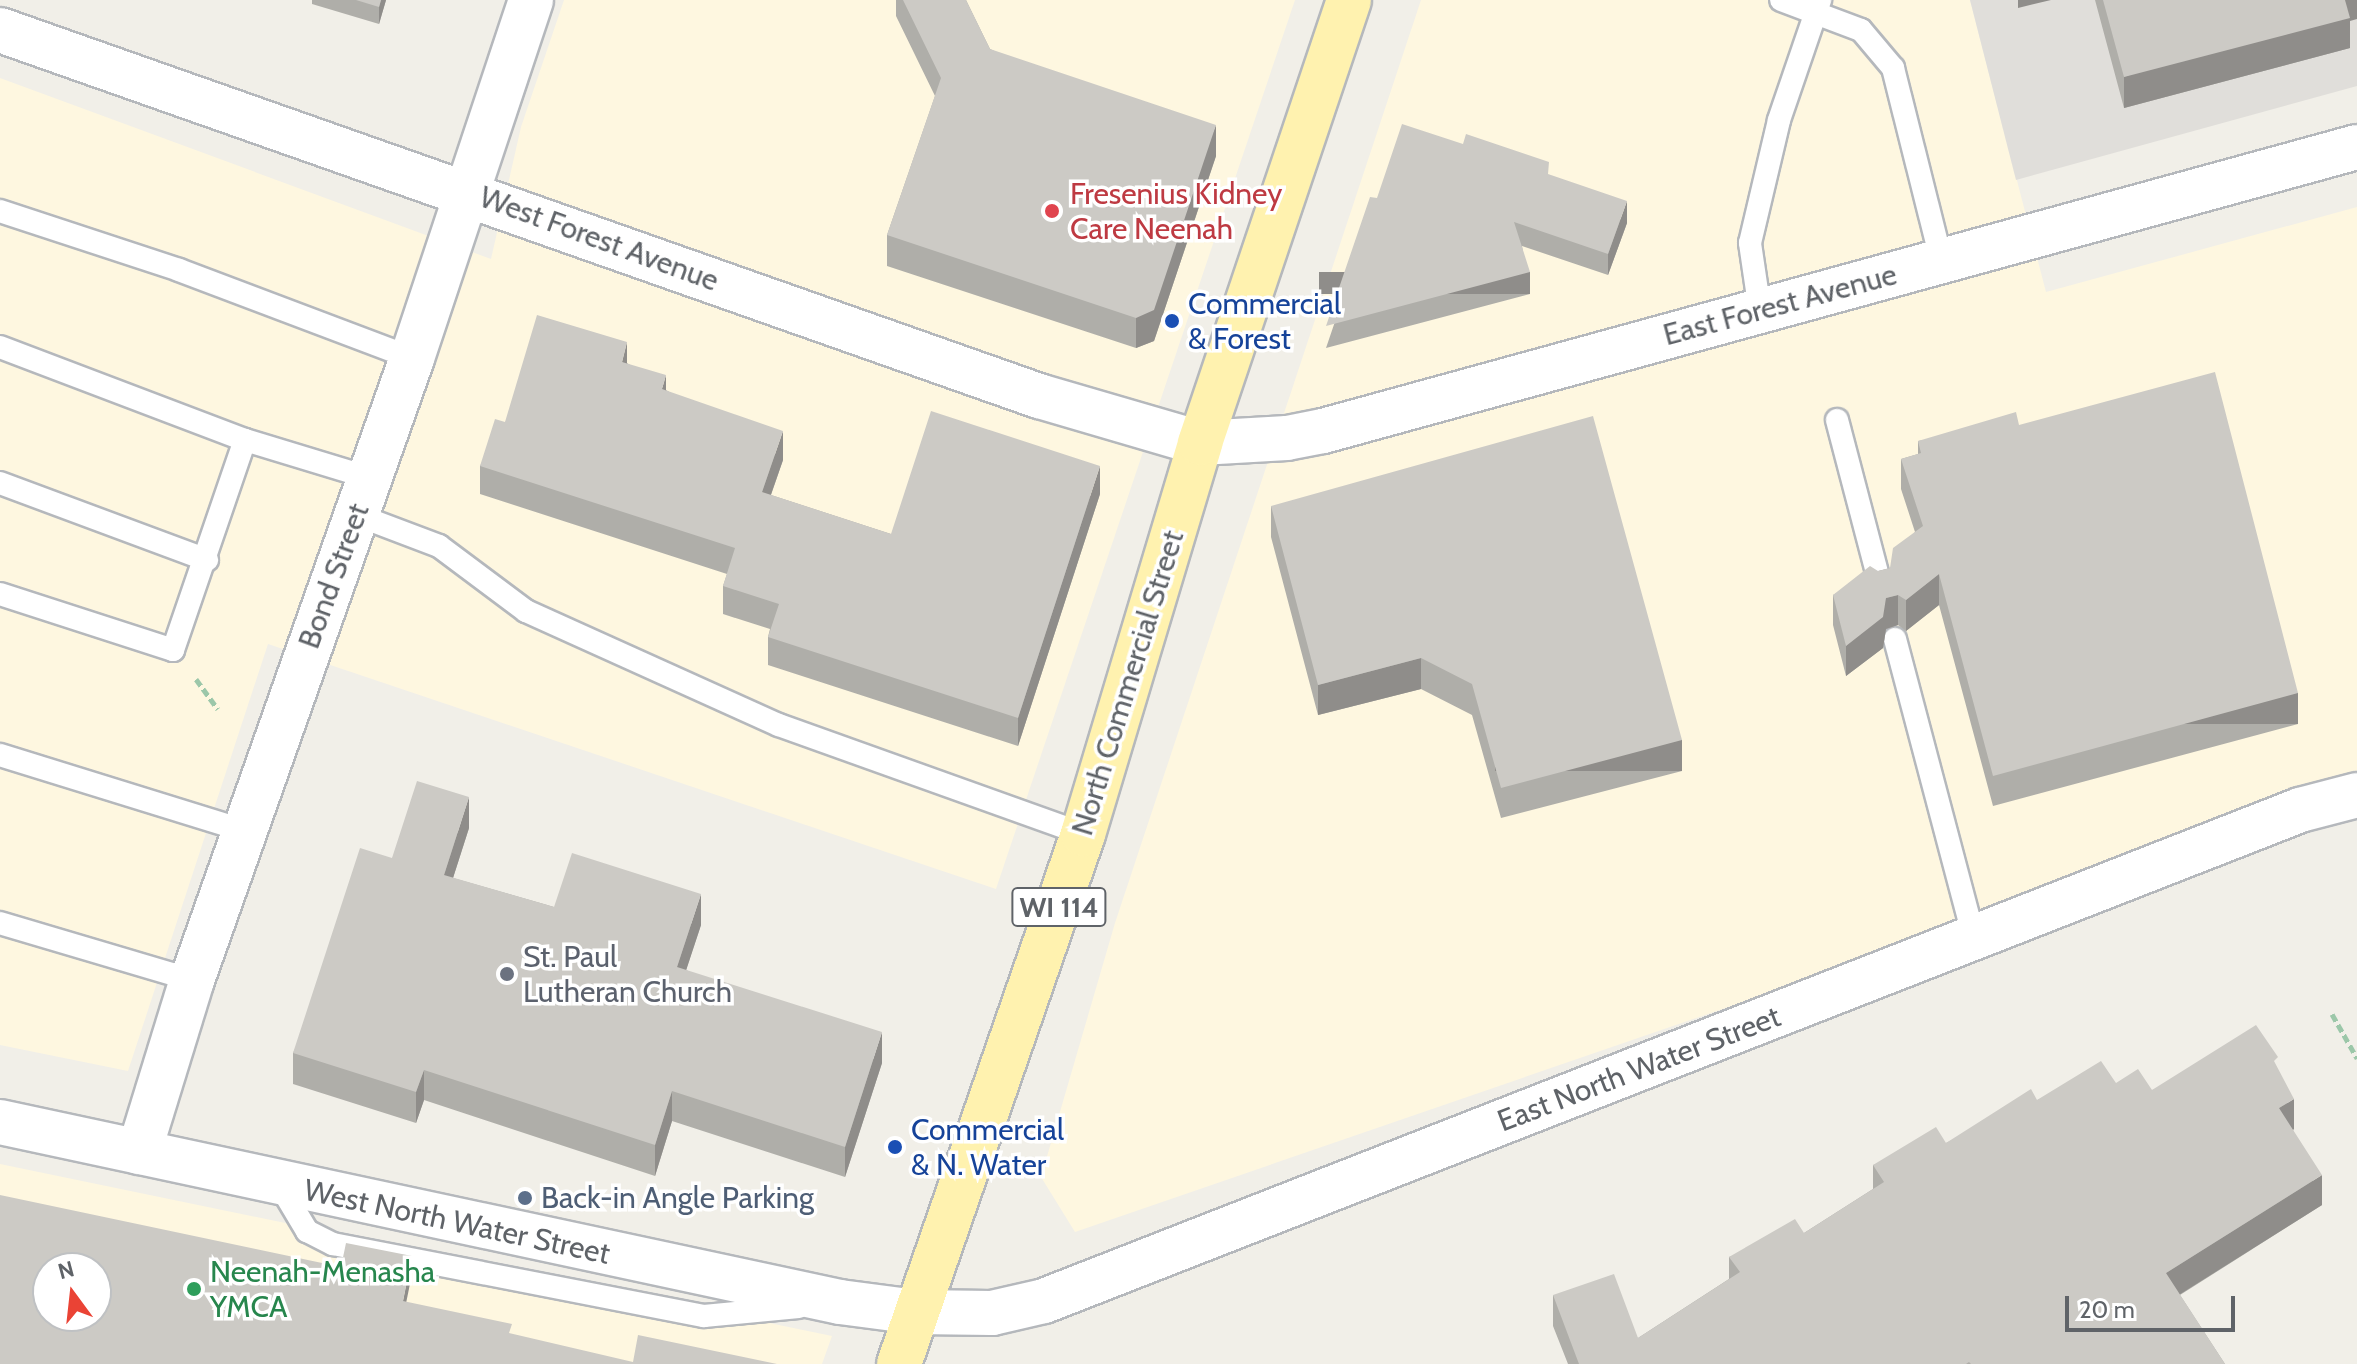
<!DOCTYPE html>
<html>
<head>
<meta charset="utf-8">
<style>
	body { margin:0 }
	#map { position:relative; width:2357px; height:1364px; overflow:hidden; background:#f1efe8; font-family:Cabin,sans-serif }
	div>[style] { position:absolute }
	.commercial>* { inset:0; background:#fef7e0 }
	.industrial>* { inset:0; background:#e0deda }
	.path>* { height:5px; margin-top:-2.5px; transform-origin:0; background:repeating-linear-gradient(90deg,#9cc7a9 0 8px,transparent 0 12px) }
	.roads { filter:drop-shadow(2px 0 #b5b8bc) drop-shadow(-2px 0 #b5b8bc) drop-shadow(0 2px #b5b8bc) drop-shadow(0 -2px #b5b8bc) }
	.lane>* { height:22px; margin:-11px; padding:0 11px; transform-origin:11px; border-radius:11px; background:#fff }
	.street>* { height:44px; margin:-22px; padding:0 22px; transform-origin:22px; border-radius:22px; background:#fff }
	.secondary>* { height:44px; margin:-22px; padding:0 22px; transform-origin:22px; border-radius:22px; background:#fff }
	.primary>* { height:44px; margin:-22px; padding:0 22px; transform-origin:22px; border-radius:22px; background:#fff2af }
	.wall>* { inset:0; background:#afaea9 }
	.shaded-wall>* { inset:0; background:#8f8d8a; transform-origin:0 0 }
	.building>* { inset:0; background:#cccac5 }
	.dots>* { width:22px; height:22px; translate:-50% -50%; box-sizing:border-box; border:4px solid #fff; border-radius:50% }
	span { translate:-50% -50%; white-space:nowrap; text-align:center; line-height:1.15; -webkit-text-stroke:7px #fff; paint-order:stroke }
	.shield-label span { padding:2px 6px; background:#fff; border:2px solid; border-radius:6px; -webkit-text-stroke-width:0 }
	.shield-label { font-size:28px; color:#5f6368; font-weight:700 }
	.health-label { font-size:30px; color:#be3a42 }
	.left { translate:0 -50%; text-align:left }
	.street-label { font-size:30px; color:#5f6368 }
	.transit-label { font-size:30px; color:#164399 }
	.worship-label { font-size:30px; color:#5b616d }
	.service-label { font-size:30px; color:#4e5e75 }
	.leisure-label { font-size:30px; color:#27864d }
	.north { position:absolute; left:32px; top:1252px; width:80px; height:80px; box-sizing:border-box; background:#fff; border:2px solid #bfc1c3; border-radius:50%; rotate:345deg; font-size:22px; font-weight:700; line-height:32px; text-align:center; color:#5f6368 }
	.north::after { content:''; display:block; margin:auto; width:28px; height:36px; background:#ea4335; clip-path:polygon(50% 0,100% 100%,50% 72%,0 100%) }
	.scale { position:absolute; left:2065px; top:1296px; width:170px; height:36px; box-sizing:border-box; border:4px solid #5f6368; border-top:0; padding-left:10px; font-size:24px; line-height:28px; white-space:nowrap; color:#5f6368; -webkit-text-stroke:6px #fff; paint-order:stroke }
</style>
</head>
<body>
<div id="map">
	<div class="commercial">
		<i style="clip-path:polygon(564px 0,1295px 0,996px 889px,268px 644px,128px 1071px,0 1045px,0 78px,491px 259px,521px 127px)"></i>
		<i style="clip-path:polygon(1421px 0,1970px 0,2046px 292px,2357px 207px,2357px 795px,2300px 810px,1075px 1232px,1041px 1177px,1115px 923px)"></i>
		<i style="clip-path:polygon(evenodd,0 1164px,832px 1336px,822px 1364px,0 1364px,0 1164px,48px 1268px,96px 1268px,96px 1316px,48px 1316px,48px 1268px)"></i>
	</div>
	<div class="industrial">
		<i style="clip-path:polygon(1970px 0,2357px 0,2357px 86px,2016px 180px)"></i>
	</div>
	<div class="path">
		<i style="left:196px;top:679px;width:37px;rotate:54deg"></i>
		<i style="left:2332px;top:1014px;width:51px;rotate:60.4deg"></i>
	</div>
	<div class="roads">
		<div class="lane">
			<i style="left:1781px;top:0;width:85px;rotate:20.6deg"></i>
			<i style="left:1861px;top:30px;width:50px;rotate:49.9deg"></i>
			<i style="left:1893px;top:68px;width:201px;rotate:75.9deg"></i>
			<i style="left:0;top:211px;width:188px;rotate:18.2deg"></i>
			<i style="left:179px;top:270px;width:249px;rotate:20.7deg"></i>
			<i style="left:1760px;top:311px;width:69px;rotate:-98.4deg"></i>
			<i style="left:1750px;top:243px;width:126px;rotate:-76.7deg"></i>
			<i style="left:1779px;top:120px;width:127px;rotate:-71.1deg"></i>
			<i style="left:0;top:347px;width:262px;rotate:20.8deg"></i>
			<i style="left:1837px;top:420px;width:174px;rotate:75.3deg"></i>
			<i style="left:0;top:483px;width:221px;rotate:20.4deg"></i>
			<i style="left:357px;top:515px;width:88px;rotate:20.7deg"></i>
			<i style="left:439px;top:546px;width:109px;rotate:36.8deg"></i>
			<i style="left:526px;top:611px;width:277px;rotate:24.3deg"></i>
			<i style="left:779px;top:725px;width:323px;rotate:19.7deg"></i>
			<i style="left:0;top:594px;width:182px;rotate:17.9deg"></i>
			<i style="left:173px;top:650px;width:222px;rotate:-71.1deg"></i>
			<i style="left:245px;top:440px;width:131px;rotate:16.9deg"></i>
			<i style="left:1895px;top:639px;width:308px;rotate:75.2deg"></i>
			<i style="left:0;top:755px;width:257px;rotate:17.2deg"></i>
			<i style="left:0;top:923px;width:200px;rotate:16.5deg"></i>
			<i style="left:279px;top:1184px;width:55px;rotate:59.2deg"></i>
			<i style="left:307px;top:1231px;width:29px;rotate:27deg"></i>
			<i style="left:333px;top:1244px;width:378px;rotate:11deg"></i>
			<i style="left:704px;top:1316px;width:95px;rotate:-5.4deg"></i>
		</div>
		<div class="street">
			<i style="left:0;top:30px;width:1102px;rotate:19.41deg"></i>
			<i style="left:1039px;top:396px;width:168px;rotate:16.3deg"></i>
			<i style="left:0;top:1122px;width:859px;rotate:12.09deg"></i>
			<i style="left:840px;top:1302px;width:77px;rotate:7.5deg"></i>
			<i style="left:916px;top:1312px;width:76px;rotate:0.8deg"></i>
			<i style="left:992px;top:1313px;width:53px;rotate:-13deg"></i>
			<i style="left:1044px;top:1301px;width:1349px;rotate:-21.35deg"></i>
			<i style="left:2300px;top:810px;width:59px;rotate:-14.7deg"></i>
			<i style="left:139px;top:1152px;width:180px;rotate:-72.9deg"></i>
			<i style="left:192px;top:980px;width:660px;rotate:-70.52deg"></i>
			<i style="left:412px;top:358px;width:377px;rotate:-71.6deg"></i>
		</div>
		<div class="secondary">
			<i style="left:1200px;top:443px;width:87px;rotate:-3.3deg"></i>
			<i style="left:1287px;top:438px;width:37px;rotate:-11deg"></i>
			<i style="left:1323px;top:431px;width:1072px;rotate:-15.36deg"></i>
		</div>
		<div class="primary">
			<i style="left:899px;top:1364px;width:561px;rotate:-70.85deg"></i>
			<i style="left:1083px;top:834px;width:408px;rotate:-73.3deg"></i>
			<i style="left:1200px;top:443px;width:467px;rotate:-71.4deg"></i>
		</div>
	</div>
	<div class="wall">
		<i style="clip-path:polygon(312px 0,386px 0,379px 24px,312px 4px)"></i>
		<i style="clip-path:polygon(896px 0,966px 0,990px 49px,1216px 156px,1154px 341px,1136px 348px,887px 266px,887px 235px,935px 96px,896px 16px)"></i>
		<i style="clip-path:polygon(2095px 0,2357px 0,2350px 21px,2350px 48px,2124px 108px)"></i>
		<i style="clip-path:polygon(1549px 175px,1627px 223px,1608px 275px,1522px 246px,1530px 294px,1326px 348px,1377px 198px)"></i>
		<i style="clip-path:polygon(627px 363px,666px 390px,783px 460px,771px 495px,891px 534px,1100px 494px,1018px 746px,768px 665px,768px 637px,770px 629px,723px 614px,723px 586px,727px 574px,480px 494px,480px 466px,505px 422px)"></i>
		<i style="clip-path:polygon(2019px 425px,2298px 724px,1993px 806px,1939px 605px,1906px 631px,1898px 625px,1886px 629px,1883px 648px,1846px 676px,1833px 625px,1833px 595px,1878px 571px,1890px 568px,1915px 532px,1901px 489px,1901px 459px,1918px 454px,1918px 441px)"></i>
		<i style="clip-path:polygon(1271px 506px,1682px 771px,1501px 818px,1472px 715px,1421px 689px,1318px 715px,1271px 537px)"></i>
		<i style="clip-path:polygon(469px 828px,453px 878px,554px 907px,701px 925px,686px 970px,882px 1063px,845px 1177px,672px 1121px,655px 1176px,424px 1100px,416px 1123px,293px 1084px,293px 1053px,392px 858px)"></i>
		<i style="clip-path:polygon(2278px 1070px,2294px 1129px,2293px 1130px,2322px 1205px,2180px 1295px,2225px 1364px,1568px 1364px,1553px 1326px,1553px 1295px,1638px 1338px,1729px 1279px,1729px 1257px,1804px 1233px,1873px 1189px,1873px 1165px,1946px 1143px,2037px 1100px,2116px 1083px,2152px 1090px)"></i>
	</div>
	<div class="shaded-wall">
		<i style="clip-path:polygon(381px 0,386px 0,379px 24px,379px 7px)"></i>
		<i style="clip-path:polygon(2018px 0,2051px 0,2018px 8px)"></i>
		<i style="clip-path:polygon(2343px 0,2357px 0,2357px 19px,2350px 21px,2350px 48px,2124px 108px,2124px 77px)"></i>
		<i style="clip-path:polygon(1216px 125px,1216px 156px,1154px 341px,1136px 348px,1136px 318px)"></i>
		<i style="clip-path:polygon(1627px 201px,1627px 223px,1608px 275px,1608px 254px)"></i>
		<i style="left:1530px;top:272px;width:22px;height:211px;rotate:90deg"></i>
		<i style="clip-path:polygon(627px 342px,627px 370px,622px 362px)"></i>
		<i style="clip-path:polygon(666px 375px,666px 403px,662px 389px)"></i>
		<i style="clip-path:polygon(783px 431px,783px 460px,762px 520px,762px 492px)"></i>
		<i style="clip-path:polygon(1100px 466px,1100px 494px,1018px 746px,1018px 718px)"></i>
		<i style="clip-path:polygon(1939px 574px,1939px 605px,1906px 631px,1906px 600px)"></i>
		<i style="clip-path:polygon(1898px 595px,1898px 625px,1886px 629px,1883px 648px,1846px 676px,1846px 646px,1886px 598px)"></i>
		<i style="clip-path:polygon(1421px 658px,1421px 689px,1318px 715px,1318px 685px)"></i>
		<i style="left:2298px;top:693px;width:31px;height:316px;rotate:90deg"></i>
		<i style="left:1682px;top:740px;width:31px;height:187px;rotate:90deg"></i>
		<i style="clip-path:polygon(469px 797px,469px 828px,444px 906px,444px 875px)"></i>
		<i style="clip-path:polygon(701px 894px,701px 925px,677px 998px,677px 967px)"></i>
		<i style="clip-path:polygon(882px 1032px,882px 1063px,845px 1177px,845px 1147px)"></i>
		<i style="clip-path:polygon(424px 1070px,424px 1100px,416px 1123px,416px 1092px)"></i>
		<i style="clip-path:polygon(672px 1091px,672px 1121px,655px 1176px,655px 1145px)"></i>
		<i style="clip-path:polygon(2294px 1099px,2294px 1129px,2279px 1139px,2279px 1108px)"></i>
		<i style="clip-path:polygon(2322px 1175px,2322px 1205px,2166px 1303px,2166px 1273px)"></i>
		<i style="clip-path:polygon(412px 1256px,412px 1274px,403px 1318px,403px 1301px)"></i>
	</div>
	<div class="building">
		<i style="clip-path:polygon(356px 0,381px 0,379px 7px)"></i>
		<i style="clip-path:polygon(903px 0,966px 0,990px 49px,1216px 125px,1154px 310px,1136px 318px,887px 235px,941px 78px)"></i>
		<i style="clip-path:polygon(2103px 0,2345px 0,2350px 18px,2124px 77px)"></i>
		<i style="clip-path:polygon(1402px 124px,1463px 144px,1466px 134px,1549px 162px,1548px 174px,1627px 201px,1608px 254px,1514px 222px,1530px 272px,1326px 326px,1370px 197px,1377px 198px)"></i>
		<i style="clip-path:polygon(537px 315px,627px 342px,622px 362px,666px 375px,662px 389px,783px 431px,762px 492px,891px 534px,931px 411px,1100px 466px,1018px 718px,768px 637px,779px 604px,723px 586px,735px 548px,480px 466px,495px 419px,505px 422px)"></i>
		<i style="clip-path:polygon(2215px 372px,2298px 693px,1993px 776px,1939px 574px,1906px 600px,1898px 595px,1886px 598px,1883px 617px,1846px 646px,1833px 595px,1870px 566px,1878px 571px,1890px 568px,1893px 548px,1923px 526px,1901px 459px,1921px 453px,1918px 441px,2016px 412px,2019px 425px)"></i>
		<i style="clip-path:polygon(1593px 416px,1682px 740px,1501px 788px,1472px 684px,1421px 658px,1318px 685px,1271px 506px)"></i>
		<i style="clip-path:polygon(417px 781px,469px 797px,444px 875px,554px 907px,572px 853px,701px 894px,677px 967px,882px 1032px,845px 1147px,672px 1091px,655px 1145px,424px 1070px,416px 1092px,293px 1053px,360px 848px,392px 858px)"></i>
		<i style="clip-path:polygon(2256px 1025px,2278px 1057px,2274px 1061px,2294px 1099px,2279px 1108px,2322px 1175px,2166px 1273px,2225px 1364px,1971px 1364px,1969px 1362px,1966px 1364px,1579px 1364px,1553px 1295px,1614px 1274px,1638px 1338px,1740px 1272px,1729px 1257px,1795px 1219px,1804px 1233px,1884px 1182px,1873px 1165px,1936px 1127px,1946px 1143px,2031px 1089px,2037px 1100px,2101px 1061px,2116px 1083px,2138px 1069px,2152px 1090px)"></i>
		<i style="clip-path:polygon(evenodd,0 1195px,341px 1267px,346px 1243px,412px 1256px,403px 1301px,512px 1324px,509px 1333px,633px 1362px,638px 1335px,777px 1364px,0 1364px,0 1195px,48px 1268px,96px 1268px,96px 1316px,48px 1316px,48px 1268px)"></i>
	</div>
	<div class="dots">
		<i style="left:1052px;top:211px;background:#e0444e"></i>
		<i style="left:1172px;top:321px;background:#1a4fb4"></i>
		<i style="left:507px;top:974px;background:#6b7280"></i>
		<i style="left:895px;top:1147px;background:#1a4fb4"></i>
		<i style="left:525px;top:1198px;background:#5c6f8a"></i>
		<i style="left:194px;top:1289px;background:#2e9e5b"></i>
	</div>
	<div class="shield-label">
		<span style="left:1059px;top:907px">WI 114</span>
	</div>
	<div class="health-label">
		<span class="left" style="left:1070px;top:211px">Fresenius Kidney<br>Care Neenah</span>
	</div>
	<div class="street-label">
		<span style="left:599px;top:239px;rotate:20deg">West Forest Avenue</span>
		<span style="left:1780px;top:305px;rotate:-15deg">East Forest Avenue</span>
		<span style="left:334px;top:576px;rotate:-70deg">Bond Street</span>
		<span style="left:1128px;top:683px;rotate:-73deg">North Commercial Street</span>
		<span style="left:1639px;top:1069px;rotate:-21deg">East North Water Street</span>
		<span style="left:457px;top:1222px;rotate:12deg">West North Water Street</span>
	</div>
	<div class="transit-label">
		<span class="left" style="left:1188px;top:321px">Commercial<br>&amp; Forest</span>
		<span class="left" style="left:911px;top:1147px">Commercial<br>&amp; N. Water</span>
	</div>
	<div class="worship-label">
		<span class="left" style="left:523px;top:974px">St. Paul<br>Lutheran Church</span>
	</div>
	<div class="service-label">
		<span class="left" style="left:541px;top:1198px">Back-in Angle Parking</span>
	</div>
	<div class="leisure-label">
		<span class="left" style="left:210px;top:1289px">Neenah-Menasha<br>YMCA</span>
	</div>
	<div class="north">N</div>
	<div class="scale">20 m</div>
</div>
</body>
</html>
